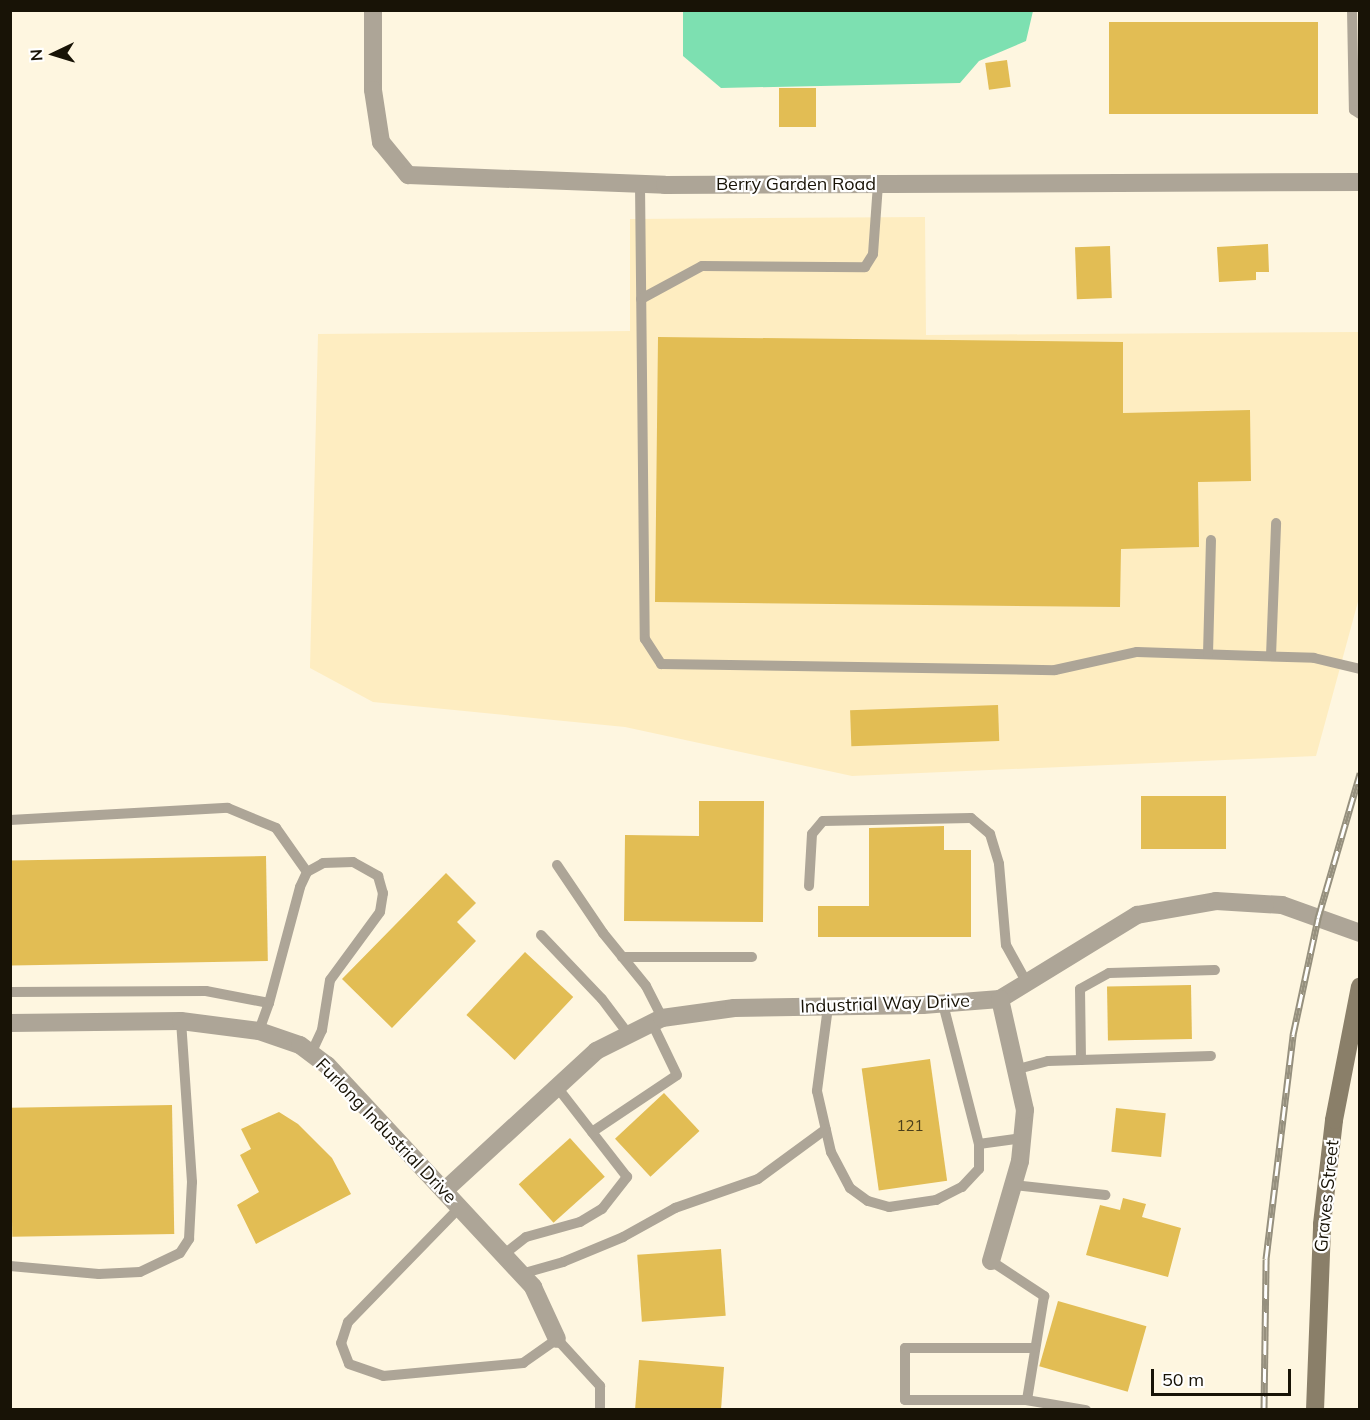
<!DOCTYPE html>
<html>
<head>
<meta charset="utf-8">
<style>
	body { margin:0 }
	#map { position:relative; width:1370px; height:1420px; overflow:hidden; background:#fef6e0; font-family:Mulish,sans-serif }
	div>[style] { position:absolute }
	.built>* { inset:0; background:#feedc1 }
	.green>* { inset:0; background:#7de0b1 }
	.building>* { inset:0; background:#e2bd54; transform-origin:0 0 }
	.lane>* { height:10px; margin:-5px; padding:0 5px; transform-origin:5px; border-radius:5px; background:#ada597 }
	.street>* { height:18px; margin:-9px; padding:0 9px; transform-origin:9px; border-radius:9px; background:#ada597 }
	.secondary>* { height:18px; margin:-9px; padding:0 9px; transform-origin:9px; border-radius:9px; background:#8a7f69 }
	.rail>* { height:7px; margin-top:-3.5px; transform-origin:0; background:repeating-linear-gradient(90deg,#fff 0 14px,#96907e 0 28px); box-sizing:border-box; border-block:2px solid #96907e }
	span { translate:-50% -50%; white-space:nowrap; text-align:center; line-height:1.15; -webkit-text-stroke:4.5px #fff; paint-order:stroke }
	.number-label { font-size:15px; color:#4a3e1a }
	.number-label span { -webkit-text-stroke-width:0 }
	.street-label { font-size:18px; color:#181306 }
	.frame { position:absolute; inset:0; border:12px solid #181306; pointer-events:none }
	.north { position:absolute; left:24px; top:24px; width:60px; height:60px; -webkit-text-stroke:4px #fff; paint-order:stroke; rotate:266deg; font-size:16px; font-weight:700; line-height:24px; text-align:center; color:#181306 }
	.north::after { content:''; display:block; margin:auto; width:21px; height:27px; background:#181306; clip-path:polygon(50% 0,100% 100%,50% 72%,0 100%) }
	.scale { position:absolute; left:1151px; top:1369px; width:140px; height:27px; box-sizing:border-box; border:3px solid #181306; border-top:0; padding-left:8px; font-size:18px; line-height:21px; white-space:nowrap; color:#181306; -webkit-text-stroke:4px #fff; paint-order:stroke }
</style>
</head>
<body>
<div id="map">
	<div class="built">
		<i style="clip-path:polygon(925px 217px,926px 335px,1359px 332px,1359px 598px,1316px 756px,852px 776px,625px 727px,373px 702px,310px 668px,318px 334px,630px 331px,630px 219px)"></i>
	</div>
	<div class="green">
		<i style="clip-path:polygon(1033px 11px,1026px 41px,979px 61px,960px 83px,721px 88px,683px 56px,683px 11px)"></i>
	</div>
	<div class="building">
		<i style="left:1109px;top:22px;width:209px;height:92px"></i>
		<i style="left:1007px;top:60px;width:27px;height:22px;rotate:82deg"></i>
		<i style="left:779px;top:88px;width:37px;height:39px"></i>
		<i style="clip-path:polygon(1268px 244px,1269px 272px,1256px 272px,1256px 280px,1219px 282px,1217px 247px)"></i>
		<i style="left:1110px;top:246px;width:52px;height:35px;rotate:88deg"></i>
		<i style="clip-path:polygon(658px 337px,1123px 342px,1123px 413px,1250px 410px,1251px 481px,1198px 482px,1199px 547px,1121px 549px,1120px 607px,655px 602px)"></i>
		<i style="left:998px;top:705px;width:36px;height:148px;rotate:88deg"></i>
		<i style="left:1226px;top:796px;width:53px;height:85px;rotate:90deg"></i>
		<i style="clip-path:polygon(699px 801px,764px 801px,763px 922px,624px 921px,625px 835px,699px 836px)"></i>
		<i style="clip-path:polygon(944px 826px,944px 850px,971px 850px,971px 937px,818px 937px,818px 906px,869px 906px,869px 828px)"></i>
		<i style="left:266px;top:856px;width:105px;height:256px;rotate:89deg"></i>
		<i style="clip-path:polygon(446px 873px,476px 903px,457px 922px,476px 941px,392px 1028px,342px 979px)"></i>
		<i style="left:525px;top:952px;width:66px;height:86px;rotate:43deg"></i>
		<i style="left:1191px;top:985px;width:54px;height:84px;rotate:89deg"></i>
		<i style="left:930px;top:1059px;width:123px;height:69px;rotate:82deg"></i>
		<i style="left:664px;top:1093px;width:52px;height:67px;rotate:47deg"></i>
		<i style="left:172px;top:1105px;width:129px;height:162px;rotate:89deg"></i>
		<i style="left:1116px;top:1108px;width:50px;height:44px;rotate:6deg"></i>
		<i style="clip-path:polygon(279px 1112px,298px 1124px,332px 1158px,351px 1194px,256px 1244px,237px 1205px,259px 1192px,240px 1155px,251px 1149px,241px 1129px)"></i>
		<i style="left:570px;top:1138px;width:52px;height:69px;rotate:48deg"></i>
		<i style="clip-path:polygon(1123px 1198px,1146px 1204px,1142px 1217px,1181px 1228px,1168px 1277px,1086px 1255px,1100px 1205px,1120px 1210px)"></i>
		<i style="left:721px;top:1249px;width:67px;height:84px;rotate:86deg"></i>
		<i style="left:1058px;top:1301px;width:92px;height:68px;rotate:16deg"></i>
		<i style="clip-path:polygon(639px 1360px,724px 1367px,721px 1410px,635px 1410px)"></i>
	</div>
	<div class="lane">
		<i style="left:1352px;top:10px;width:100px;rotate:88.9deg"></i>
		<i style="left:1354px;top:110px;width:7px;rotate:34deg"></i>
		<i style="left:640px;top:184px;width:455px;rotate:89.4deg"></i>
		<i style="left:645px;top:639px;width:30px;rotate:57deg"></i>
		<i style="left:661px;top:664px;width:394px;rotate:0.9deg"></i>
		<i style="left:1055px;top:670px;width:84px;rotate:-12.4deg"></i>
		<i style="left:1137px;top:652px;width:177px;rotate:1.9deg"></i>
		<i style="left:1314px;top:658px;width:47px;rotate:13.4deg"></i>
		<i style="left:641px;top:299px;width:69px;rotate:-28.4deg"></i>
		<i style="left:702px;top:266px;width:163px;rotate:0.4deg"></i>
		<i style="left:865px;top:267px;width:15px;rotate:-58deg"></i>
		<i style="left:873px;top:254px;width:70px;rotate:-85.9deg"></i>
		<i style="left:1208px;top:654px;width:114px;rotate:-88.5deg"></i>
		<i style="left:1271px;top:656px;width:133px;rotate:-87.8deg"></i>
		<i style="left:10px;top:820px;width:218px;rotate:-3.2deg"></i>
		<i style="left:228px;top:808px;width:52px;rotate:22.6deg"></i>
		<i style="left:276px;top:828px;width:54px;rotate:54.8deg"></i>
		<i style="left:557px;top:865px;width:82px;rotate:55.9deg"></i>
		<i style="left:603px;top:933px;width:68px;rotate:50.9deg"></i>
		<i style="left:646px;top:986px;width:36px;rotate:63deg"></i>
		<i style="left:809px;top:886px;width:52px;rotate:-86.7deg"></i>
		<i style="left:812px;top:834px;width:17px;rotate:-50deg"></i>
		<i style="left:823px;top:821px;width:148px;rotate:-1.2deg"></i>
		<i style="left:971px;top:818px;width:25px;rotate:40deg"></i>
		<i style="left:990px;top:834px;width:31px;rotate:73deg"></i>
		<i style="left:999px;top:864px;width:81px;rotate:85.1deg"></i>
		<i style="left:1006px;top:945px;width:43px;rotate:61.1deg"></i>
		<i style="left:541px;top:935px;width:88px;rotate:46.4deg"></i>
		<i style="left:602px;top:999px;width:45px;rotate:53.1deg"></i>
		<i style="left:622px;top:957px;width:130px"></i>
		<i style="left:10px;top:992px;width:196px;rotate:-0.3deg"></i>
		<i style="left:206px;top:991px;width:64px;rotate:10.8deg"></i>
		<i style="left:269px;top:1003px;width:30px;rotate:110deg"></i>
		<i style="left:269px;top:1003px;width:120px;rotate:-75deg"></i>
		<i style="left:300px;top:887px;width:17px;rotate:-65deg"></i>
		<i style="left:307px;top:872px;width:18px;rotate:-29deg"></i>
		<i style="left:323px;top:863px;width:30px;rotate:-2deg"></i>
		<i style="left:353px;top:862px;width:29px;rotate:29deg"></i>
		<i style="left:378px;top:876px;width:18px;rotate:74deg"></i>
		<i style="left:383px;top:893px;width:19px;rotate:99deg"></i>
		<i style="left:380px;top:912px;width:84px;rotate:126.3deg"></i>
		<i style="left:330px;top:980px;width:51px;rotate:99.1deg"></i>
		<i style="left:322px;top:1030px;width:26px;rotate:115deg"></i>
		<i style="left:943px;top:1004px;width:145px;rotate:75.6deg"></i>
		<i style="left:979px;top:1144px;width:43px;rotate:-7.9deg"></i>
		<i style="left:828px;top:1007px;width:85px;rotate:97.5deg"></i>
		<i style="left:817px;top:1091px;width:63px;rotate:77.1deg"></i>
		<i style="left:831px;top:1152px;width:41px;rotate:62.2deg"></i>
		<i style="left:850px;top:1188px;width:22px;rotate:36deg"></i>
		<i style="left:868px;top:1201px;width:22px;rotate:16deg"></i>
		<i style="left:889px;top:1207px;width:48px;rotate:-8.5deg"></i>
		<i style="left:936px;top:1200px;width:29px;rotate:-27deg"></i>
		<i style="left:962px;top:1187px;width:25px;rotate:-47deg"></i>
		<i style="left:979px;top:1169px;width:25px;rotate:-90deg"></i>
		<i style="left:1081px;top:1060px;width:71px;rotate:-90.8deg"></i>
		<i style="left:1080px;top:989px;width:33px;rotate:-29deg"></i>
		<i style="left:1109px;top:973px;width:106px;rotate:-1.6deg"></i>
		<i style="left:1018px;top:1069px;width:31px;rotate:-15deg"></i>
		<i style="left:1048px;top:1061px;width:163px;rotate:-1.8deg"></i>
		<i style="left:592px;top:1132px;width:102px;rotate:-33.8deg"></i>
		<i style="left:677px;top:1075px;width:58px;rotate:-115.7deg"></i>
		<i style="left:1013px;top:1185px;width:93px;rotate:6.2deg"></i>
		<i style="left:459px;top:1208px;width:159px;rotate:134.2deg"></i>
		<i style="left:348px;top:1322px;width:22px;rotate:108deg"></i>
		<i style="left:341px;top:1343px;width:22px;rotate:69deg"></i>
		<i style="left:349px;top:1364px;width:36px;rotate:19deg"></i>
		<i style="left:383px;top:1376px;width:141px;rotate:-5.3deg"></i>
		<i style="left:523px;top:1363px;width:42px;rotate:-35.2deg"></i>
		<i style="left:557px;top:1339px;width:64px;rotate:47.5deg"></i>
		<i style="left:600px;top:1386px;width:24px;rotate:90deg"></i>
		<i style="left:503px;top:1255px;width:29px;rotate:-38deg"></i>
		<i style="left:526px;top:1237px;width:56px;rotate:-15.5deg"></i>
		<i style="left:580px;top:1222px;width:26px;rotate:-31deg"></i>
		<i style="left:602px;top:1209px;width:41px;rotate:-52deg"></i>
		<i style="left:627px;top:1177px;width:114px;rotate:-127.9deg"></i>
		<i style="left:991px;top:1261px;width:64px;rotate:33.4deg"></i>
		<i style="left:1044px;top:1296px;width:105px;rotate:99.3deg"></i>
		<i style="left:1027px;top:1400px;width:122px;rotate:180deg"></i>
		<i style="left:905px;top:1400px;width:52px;rotate:-90deg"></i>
		<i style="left:905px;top:1348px;width:130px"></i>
		<i style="left:10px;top:1266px;width:89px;rotate:5.1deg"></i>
		<i style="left:99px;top:1274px;width:41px;rotate:-2.8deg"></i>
		<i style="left:140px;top:1272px;width:44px;rotate:-25.4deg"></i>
		<i style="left:180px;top:1253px;width:17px;rotate:-57deg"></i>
		<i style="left:189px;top:1239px;width:57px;rotate:-87deg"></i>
		<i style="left:192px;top:1182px;width:161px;rotate:-93.9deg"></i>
		<i style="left:521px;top:1274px;width:44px;rotate:-15.9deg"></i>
		<i style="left:563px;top:1262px;width:65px;rotate:-22.6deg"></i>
		<i style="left:623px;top:1237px;width:60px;rotate:-29.1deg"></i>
		<i style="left:675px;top:1208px;width:88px;rotate:-19.3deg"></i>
		<i style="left:758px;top:1179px;width:84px;rotate:-36.3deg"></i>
		<i style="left:1026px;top:1400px;width:61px;rotate:9.5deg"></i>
	</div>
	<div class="street">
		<i style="left:373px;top:10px;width:80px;rotate:90deg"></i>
		<i style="left:373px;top:90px;width:53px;rotate:81.3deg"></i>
		<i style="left:381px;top:142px;width:43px;rotate:50.7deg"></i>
		<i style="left:408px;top:175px;width:257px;rotate:2.2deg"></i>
		<i style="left:665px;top:185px;width:695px;rotate:-0.25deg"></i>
		<i style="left:10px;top:1023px;width:171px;rotate:-0.7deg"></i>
		<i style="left:181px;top:1021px;width:79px;rotate:7.3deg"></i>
		<i style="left:259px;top:1031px;width:43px;rotate:18.9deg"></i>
		<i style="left:300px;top:1045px;width:34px;rotate:37deg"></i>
		<i style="left:327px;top:1065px;width:303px;rotate:47.1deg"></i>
		<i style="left:533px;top:1287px;width:57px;rotate:65.2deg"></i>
		<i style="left:444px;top:1191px;width:207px;rotate:-42.6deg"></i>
		<i style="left:596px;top:1051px;width:74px;rotate:-26.6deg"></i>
		<i style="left:662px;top:1018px;width:73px;rotate:-7.9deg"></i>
		<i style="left:734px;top:1008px;width:189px;rotate:-0.9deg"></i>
		<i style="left:923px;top:1005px;width:77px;rotate:-4.5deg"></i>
		<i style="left:1000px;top:999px;width:161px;rotate:-31.5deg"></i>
		<i style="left:1137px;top:915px;width:80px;rotate:-10deg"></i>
		<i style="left:1216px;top:901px;width:66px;rotate:3.5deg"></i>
		<i style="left:1282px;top:905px;width:83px;rotate:19.7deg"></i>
		<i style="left:991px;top:1261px;width:104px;rotate:-73.8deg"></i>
		<i style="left:1020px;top:1161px;width:51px;rotate:-84.4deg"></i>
		<i style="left:1025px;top:1110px;width:114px;rotate:-102.7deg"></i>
	</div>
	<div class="secondary">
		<i style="left:1315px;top:1410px;width:186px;rotate:-87.8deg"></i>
		<i style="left:1322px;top:1224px;width:105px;rotate:-83.4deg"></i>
		<i style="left:1334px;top:1120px;width:136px;rotate:-79deg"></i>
	</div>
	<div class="rail">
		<i style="left:1264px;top:1410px;width:151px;rotate:-89.2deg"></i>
		<i style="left:1266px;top:1259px;width:226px;rotate:-83.1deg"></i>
		<i style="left:1293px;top:1035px;width:120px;rotate:-77.9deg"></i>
		<i style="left:1318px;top:918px;width:151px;rotate:-73.8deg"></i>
	</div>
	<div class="number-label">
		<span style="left:910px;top:1126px">121</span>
	</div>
	<div class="street-label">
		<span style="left:796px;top:184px">Berry Garden Road</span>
		<span style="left:885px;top:1004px;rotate:-2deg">Industrial Way Drive</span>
		<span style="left:386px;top:1131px;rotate:46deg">Furlong Industrial Drive</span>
		<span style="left:1327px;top:1196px;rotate:-84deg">Graves Street</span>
	</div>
	<div class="frame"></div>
	<div class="north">N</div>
	<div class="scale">50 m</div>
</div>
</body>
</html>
